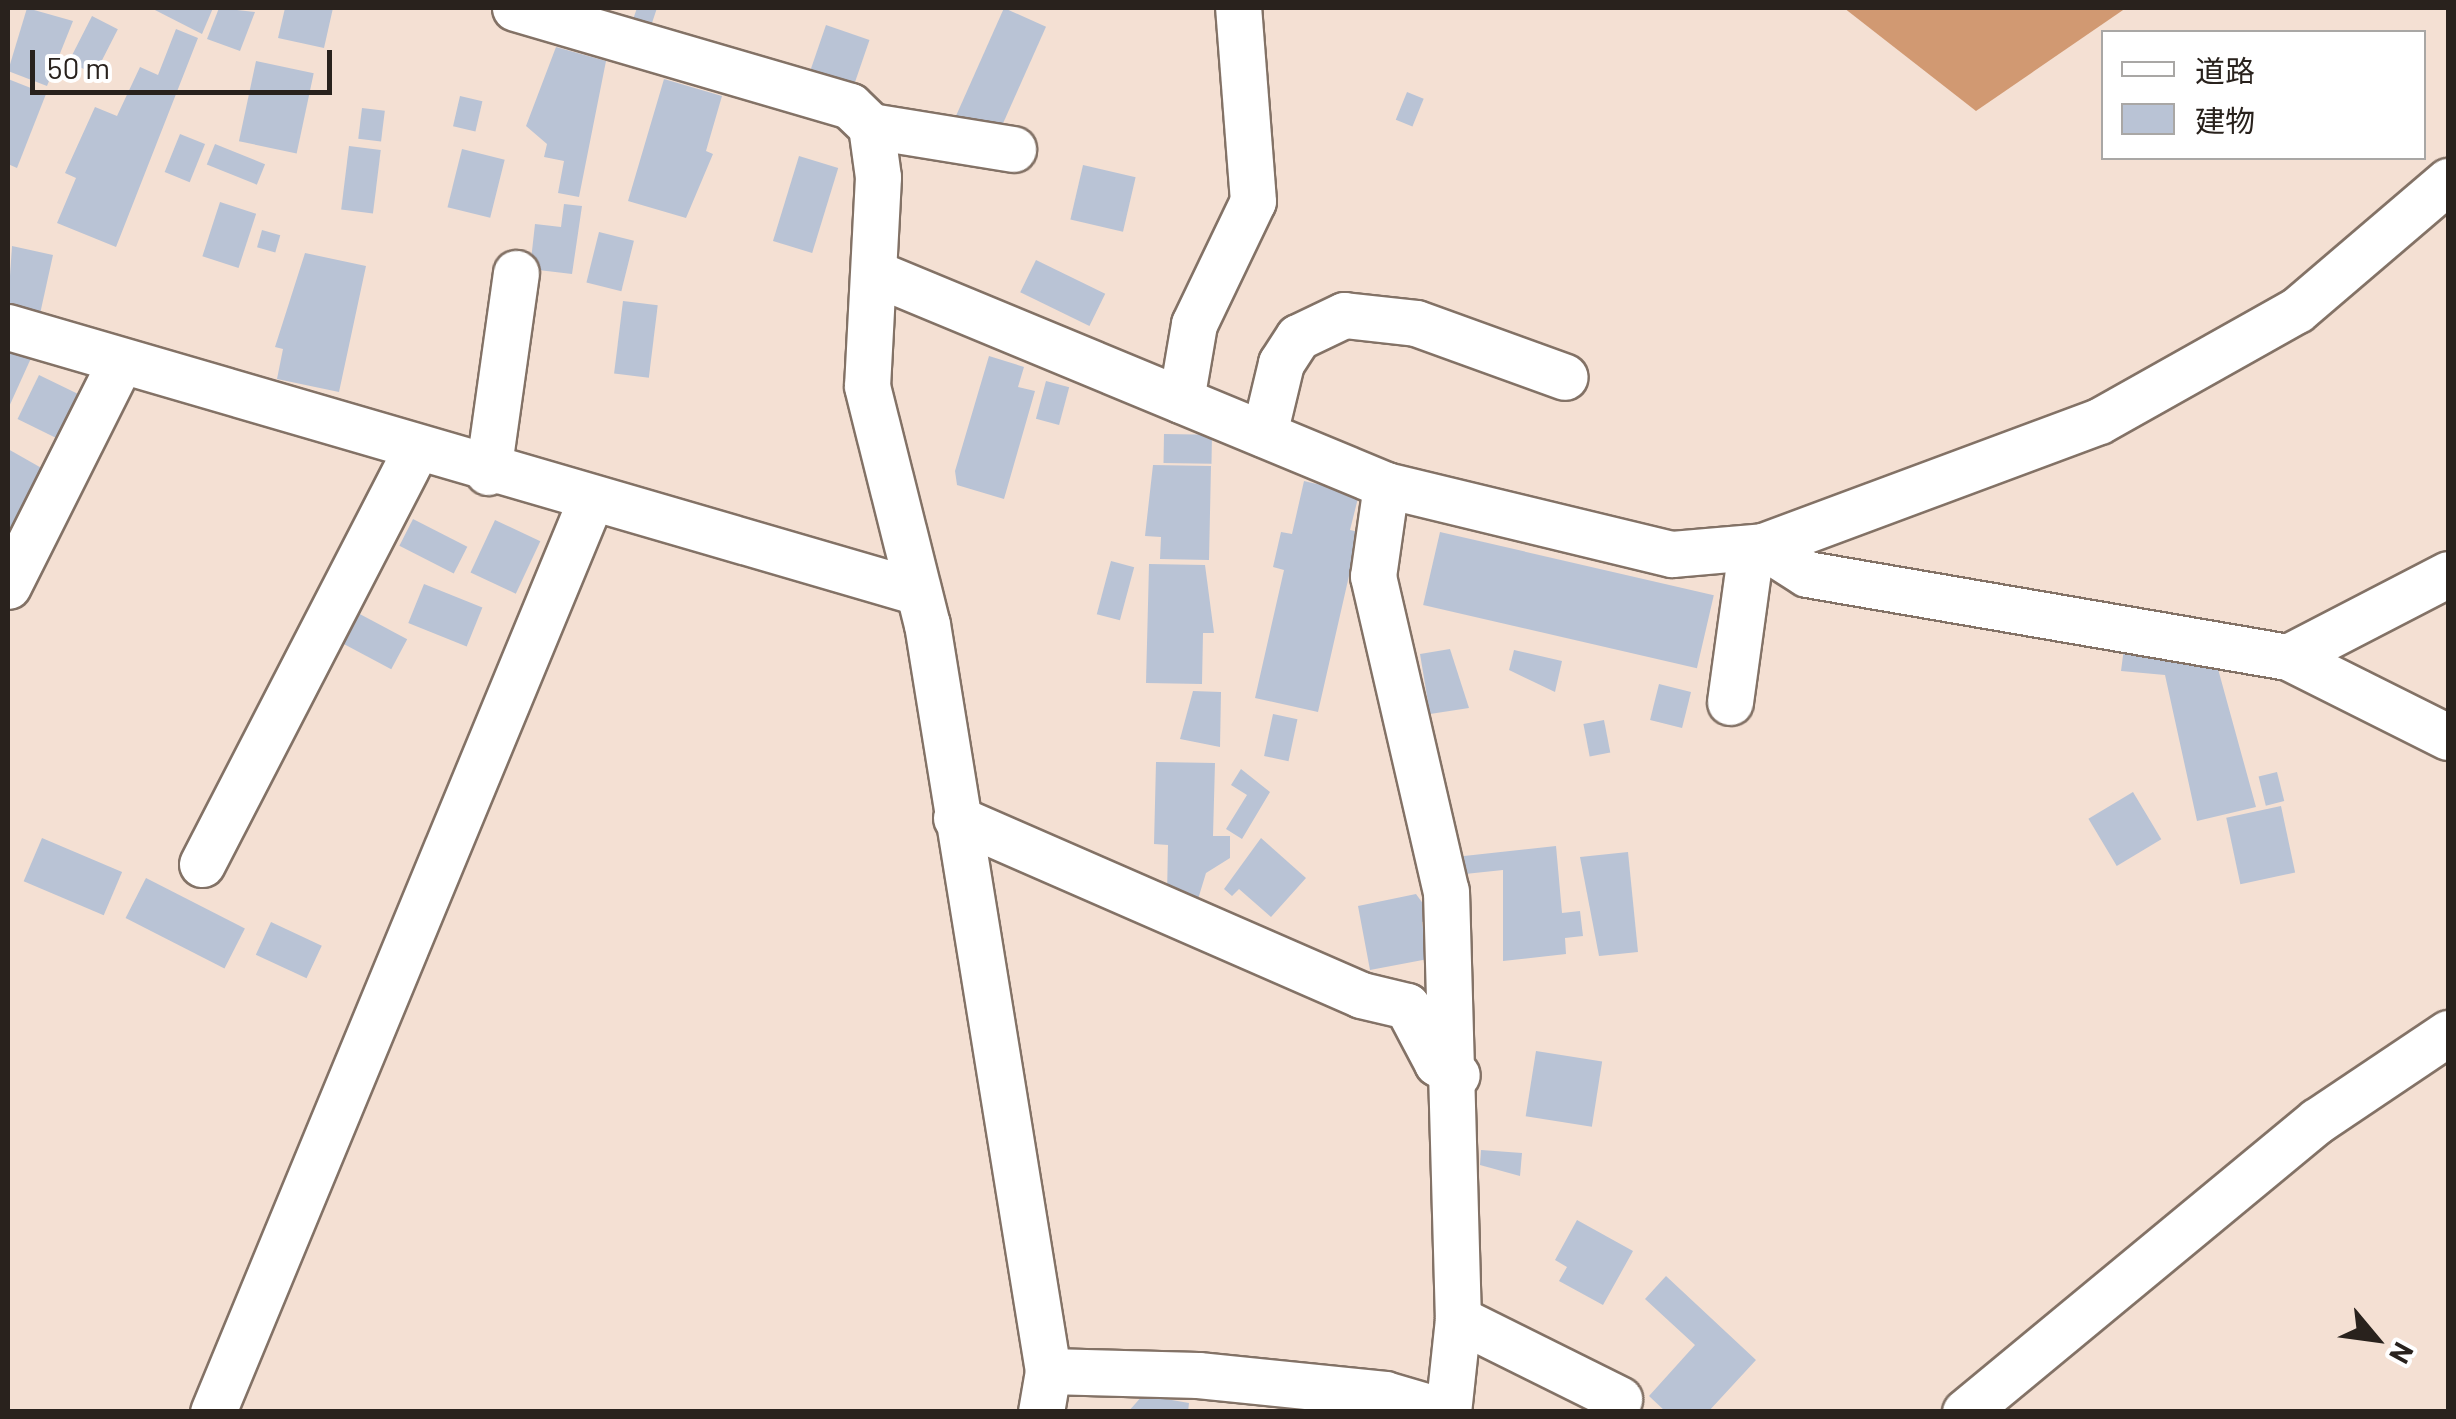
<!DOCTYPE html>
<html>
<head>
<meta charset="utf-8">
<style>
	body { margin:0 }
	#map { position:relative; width:2456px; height:1419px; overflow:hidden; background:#f4e0d3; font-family:Barlow,"Noto Sans JP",sans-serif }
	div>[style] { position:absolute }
	.forest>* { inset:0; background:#d19972 }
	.building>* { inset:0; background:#b9c3d5; transform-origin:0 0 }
	.roads { filter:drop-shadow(2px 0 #837266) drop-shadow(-2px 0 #837266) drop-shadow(0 2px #837266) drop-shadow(0 -2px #837266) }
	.street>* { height:45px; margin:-22.5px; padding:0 22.5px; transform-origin:22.5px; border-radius:22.5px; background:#fff }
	span { translate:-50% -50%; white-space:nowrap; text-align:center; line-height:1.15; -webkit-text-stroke:10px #fff; paint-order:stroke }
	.frame { position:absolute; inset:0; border:10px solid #29221d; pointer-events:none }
	.legend { position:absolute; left:2101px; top:30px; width:325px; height:130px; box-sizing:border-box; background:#fff; border:2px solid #a9a7a5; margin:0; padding:12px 18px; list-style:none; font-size:30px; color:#29221d }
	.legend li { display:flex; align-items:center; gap:20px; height:50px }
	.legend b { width:50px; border:2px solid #a9a7a5 }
	.north { position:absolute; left:2326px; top:1289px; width:100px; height:100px; -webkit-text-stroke:8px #fff; paint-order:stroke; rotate:119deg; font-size:28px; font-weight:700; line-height:40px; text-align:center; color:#29221d }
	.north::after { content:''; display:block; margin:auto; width:35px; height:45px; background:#29221d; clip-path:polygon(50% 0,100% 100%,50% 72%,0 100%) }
	.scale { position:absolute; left:30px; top:50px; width:302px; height:45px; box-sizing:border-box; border:5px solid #29221d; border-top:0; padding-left:12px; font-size:30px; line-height:35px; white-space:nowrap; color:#29221d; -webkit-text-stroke:8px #fff; paint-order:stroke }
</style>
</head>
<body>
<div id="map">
	<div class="forest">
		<i style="clip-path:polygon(1844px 8px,2126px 8px,1976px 111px)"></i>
	</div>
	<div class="building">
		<i style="clip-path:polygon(27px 8px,73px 21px,47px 86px,8px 71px)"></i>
		<i style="clip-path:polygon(151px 8px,213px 8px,202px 34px)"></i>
		<i style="clip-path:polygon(219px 8px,255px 12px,240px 51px,207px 39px)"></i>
		<i style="clip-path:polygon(285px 8px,333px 8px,324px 48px,278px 38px)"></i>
		<i style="clip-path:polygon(637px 8px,657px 8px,648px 35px,630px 28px)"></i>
		<i style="left:1004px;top:8px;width:46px;height:119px;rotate:24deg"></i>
		<i style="left:92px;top:16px;width:29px;height:51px;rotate:27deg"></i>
		<i style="left:826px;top:25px;width:46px;height:56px;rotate:19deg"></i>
		<i style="clip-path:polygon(176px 29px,198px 38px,116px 247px,57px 223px,76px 178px,65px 173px,95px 107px,117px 116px,140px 67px,158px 75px)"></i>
		<i style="clip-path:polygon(556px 47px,606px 61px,579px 197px,558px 193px,564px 161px,544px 157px,547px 144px,526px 126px)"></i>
		<i style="left:256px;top:61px;width:59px;height:82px;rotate:12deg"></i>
		<i style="clip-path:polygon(8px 79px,46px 94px,17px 168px,8px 164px)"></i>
		<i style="clip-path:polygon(664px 79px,722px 96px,706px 151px,713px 154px,686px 218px,628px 201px)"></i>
		<i style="left:1407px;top:92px;width:18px;height:30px;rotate:22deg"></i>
		<i style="left:460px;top:96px;width:23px;height:31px;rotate:13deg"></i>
		<i style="left:362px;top:108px;width:23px;height:31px;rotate:7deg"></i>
		<i style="left:180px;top:134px;width:27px;height:41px;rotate:22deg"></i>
		<i style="left:215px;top:144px;width:54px;height:22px;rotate:22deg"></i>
		<i style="left:349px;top:146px;width:32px;height:64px;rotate:7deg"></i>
		<i style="left:462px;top:149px;width:44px;height:60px;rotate:14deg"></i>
		<i style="left:799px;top:156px;width:41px;height:89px;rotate:17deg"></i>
		<i style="left:1083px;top:165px;width:54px;height:56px;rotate:13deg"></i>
		<i style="left:220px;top:202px;width:38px;height:57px;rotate:18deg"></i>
		<i style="clip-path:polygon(564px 204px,582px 206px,572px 274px,530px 269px,535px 224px,561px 227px)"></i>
		<i style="left:262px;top:230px;width:19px;height:18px;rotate:16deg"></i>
		<i style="left:599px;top:232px;width:36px;height:52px;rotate:14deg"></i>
		<i style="clip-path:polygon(12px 246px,53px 255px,40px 314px,8px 306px)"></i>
		<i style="clip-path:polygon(305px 253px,366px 266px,339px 392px,277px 379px,283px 349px,275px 347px)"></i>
		<i style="left:1036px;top:260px;width:77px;height:36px;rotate:26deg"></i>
		<i style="left:623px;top:301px;width:35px;height:73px;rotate:7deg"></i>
		<i style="clip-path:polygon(8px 345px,32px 356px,8px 409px)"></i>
		<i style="clip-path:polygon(989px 356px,1024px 367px,1018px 387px,1035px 391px,1004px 499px,957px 485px,955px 471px)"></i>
		<i style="left:39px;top:375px;width:43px;height:49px;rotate:26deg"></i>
		<i style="left:1046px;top:381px;width:24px;height:39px;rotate:15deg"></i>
		<i style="left:1164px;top:434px;width:48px;height:29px;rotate:1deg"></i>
		<i style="clip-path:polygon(8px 449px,45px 470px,8px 540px)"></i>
		<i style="clip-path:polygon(1153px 465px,1211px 466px,1209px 560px,1160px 559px,1161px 537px,1145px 536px)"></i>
		<i style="clip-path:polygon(1304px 481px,1359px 494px,1350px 530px,1359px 532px,1318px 712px,1255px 698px,1284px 570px,1273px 567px,1281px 532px,1292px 534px)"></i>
		<i style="left:413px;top:519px;width:61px;height:30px;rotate:27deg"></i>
		<i style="left:495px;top:520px;width:50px;height:58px;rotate:25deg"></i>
		<i style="left:1440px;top:532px;width:281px;height:75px;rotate:13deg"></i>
		<i style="left:1111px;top:561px;width:24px;height:55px;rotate:15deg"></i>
		<i style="clip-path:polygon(1149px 564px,1205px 565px,1214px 633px,1203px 633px,1202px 684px,1146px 683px)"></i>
		<i style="left:424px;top:584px;width:63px;height:42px;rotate:22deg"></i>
		<i style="left:356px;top:612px;width:58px;height:34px;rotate:28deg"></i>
		<i style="clip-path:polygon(2124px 648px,2215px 658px,2256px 807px,2197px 821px,2165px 675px,2121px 671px)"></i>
		<i style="clip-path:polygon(1450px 649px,1469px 708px,1430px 714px,1420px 654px)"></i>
		<i style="clip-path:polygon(1514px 650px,1562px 661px,1555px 692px,1509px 670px)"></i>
		<i style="left:1659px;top:684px;width:33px;height:37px;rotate:14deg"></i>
		<i style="clip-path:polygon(1193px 691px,1221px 692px,1220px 747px,1180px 739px)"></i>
		<i style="left:1273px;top:714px;width:25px;height:43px;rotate:12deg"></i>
		<i style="left:1604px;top:720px;width:33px;height:21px;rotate:79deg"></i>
		<i style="clip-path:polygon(1156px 762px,1215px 763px,1213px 836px,1230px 836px,1230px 858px,1206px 873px,1195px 909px,1167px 895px,1168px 845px,1154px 844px)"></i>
		<i style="clip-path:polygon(1241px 769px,1270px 792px,1242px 839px,1226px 829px,1247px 795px,1231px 785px)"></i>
		<i style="left:2277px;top:772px;width:30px;height:19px;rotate:76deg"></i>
		<i style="left:2133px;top:792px;width:55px;height:52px;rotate:59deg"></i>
		<i style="left:2281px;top:806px;width:68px;height:56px;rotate:78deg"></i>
		<i style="left:42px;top:838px;width:87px;height:47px;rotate:23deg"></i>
		<i style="clip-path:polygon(1261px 838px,1306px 878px,1271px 917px,1239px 889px,1232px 896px,1224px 889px)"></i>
		<i style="clip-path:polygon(1556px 846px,1562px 913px,1580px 911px,1583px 936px,1565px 938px,1566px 954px,1503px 961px,1503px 870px,1465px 874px,1464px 856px)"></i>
		<i style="clip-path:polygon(1628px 852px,1638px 952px,1599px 956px,1580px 857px)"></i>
		<i style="left:146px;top:878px;width:111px;height:45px;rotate:27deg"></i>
		<i style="clip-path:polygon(1416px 894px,1435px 920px,1422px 922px,1428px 959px,1370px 970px,1358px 906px)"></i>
		<i style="left:271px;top:922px;width:56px;height:36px;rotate:25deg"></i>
		<i style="left:1536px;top:1051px;width:67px;height:66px;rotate:9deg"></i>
		<i style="clip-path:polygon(1481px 1150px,1522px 1153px,1520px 1176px,1480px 1165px)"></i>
		<i style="clip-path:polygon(1577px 1220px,1633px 1251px,1603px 1305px,1559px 1281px,1567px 1267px,1555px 1260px)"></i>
		<i style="clip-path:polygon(1666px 1276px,1756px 1360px,1708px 1412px,1666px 1412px,1649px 1396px,1695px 1345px,1645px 1299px)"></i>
		<i style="clip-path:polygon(1143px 1395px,1189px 1403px,1188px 1412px,1128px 1412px)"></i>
	</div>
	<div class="roads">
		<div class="street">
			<i style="left:515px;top:8px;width:349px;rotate:16.3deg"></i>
			<i style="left:850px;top:106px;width:29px;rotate:44deg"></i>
			<i style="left:871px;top:126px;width:51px;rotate:82.2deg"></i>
			<i style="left:878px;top:177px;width:209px;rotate:93deg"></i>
			<i style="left:867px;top:386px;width:245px;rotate:75.9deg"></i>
			<i style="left:927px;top:624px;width:757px;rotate:80.8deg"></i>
			<i style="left:1048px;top:1371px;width:42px;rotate:99.7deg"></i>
			<i style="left:871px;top:126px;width:144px;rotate:9.2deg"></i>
			<i style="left:877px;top:274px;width:551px;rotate:22.52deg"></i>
			<i style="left:1386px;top:485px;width:294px;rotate:13.6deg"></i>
			<i style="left:1672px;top:554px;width:91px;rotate:-5deg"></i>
			<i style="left:1763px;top:546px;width:52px;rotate:32.5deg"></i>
			<i style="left:1807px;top:574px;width:488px;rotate:9.8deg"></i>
			<i style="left:2288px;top:657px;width:179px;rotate:26.6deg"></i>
			<i style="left:8px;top:327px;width:945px;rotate:16.23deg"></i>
			<i style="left:1181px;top:400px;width:77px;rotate:-80.3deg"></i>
			<i style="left:1194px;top:324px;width:136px;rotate:-64.4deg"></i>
			<i style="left:1253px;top:201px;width:194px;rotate:-94.4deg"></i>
			<i style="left:1264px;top:434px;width:73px;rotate:-76.5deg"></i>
			<i style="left:1281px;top:363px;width:31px;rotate:-57deg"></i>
			<i style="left:1298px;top:337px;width:51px;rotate:-25.6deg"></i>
			<i style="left:1344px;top:315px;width:72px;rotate:6.3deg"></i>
			<i style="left:1416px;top:323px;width:158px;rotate:19.9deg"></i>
			<i style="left:488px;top:472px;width:201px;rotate:-82deg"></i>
			<i style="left:1386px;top:485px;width:92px;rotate:98.1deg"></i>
			<i style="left:1373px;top:576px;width:323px;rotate:77deg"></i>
			<i style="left:1446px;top:891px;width:428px;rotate:88.4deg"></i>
			<i style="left:1458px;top:1319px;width:94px;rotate:96.1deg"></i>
			<i style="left:1763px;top:546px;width:358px;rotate:-20.4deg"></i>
			<i style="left:2099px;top:421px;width:227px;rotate:-29.3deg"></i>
			<i style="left:2297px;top:310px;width:199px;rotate:-40.5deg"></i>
			<i style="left:8px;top:586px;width:250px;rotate:-63.4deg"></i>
			<i style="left:2288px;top:657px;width:180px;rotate:-27.4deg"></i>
			<i style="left:1730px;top:702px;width:155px;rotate:-82.2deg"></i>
			<i style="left:956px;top:818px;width:442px;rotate:23.6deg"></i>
			<i style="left:1361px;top:995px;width:47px;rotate:13.4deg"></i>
			<i style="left:1407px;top:1006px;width:64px;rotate:62.2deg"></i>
			<i style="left:1437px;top:1063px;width:23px;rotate:31deg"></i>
			<i style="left:202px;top:864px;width:466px;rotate:-62.7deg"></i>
			<i style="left:1458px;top:1319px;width:180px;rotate:26.4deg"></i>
			<i style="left:1048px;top:1371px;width:150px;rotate:1.5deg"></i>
			<i style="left:1198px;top:1375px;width:188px;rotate:5.8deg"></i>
			<i style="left:1385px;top:1394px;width:64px;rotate:16.4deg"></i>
			<i style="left:213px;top:1412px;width:985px;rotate:-67.5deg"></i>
			<i style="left:1965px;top:1412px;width:457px;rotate:-39.6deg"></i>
			<i style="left:2317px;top:1121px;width:158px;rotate:-33.9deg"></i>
		</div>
	</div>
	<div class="frame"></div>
	<ul class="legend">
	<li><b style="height:12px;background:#fff"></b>道路</li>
	<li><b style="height:28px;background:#b9c3d5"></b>建物</li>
	</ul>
	<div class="north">N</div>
	<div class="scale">50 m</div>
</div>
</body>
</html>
